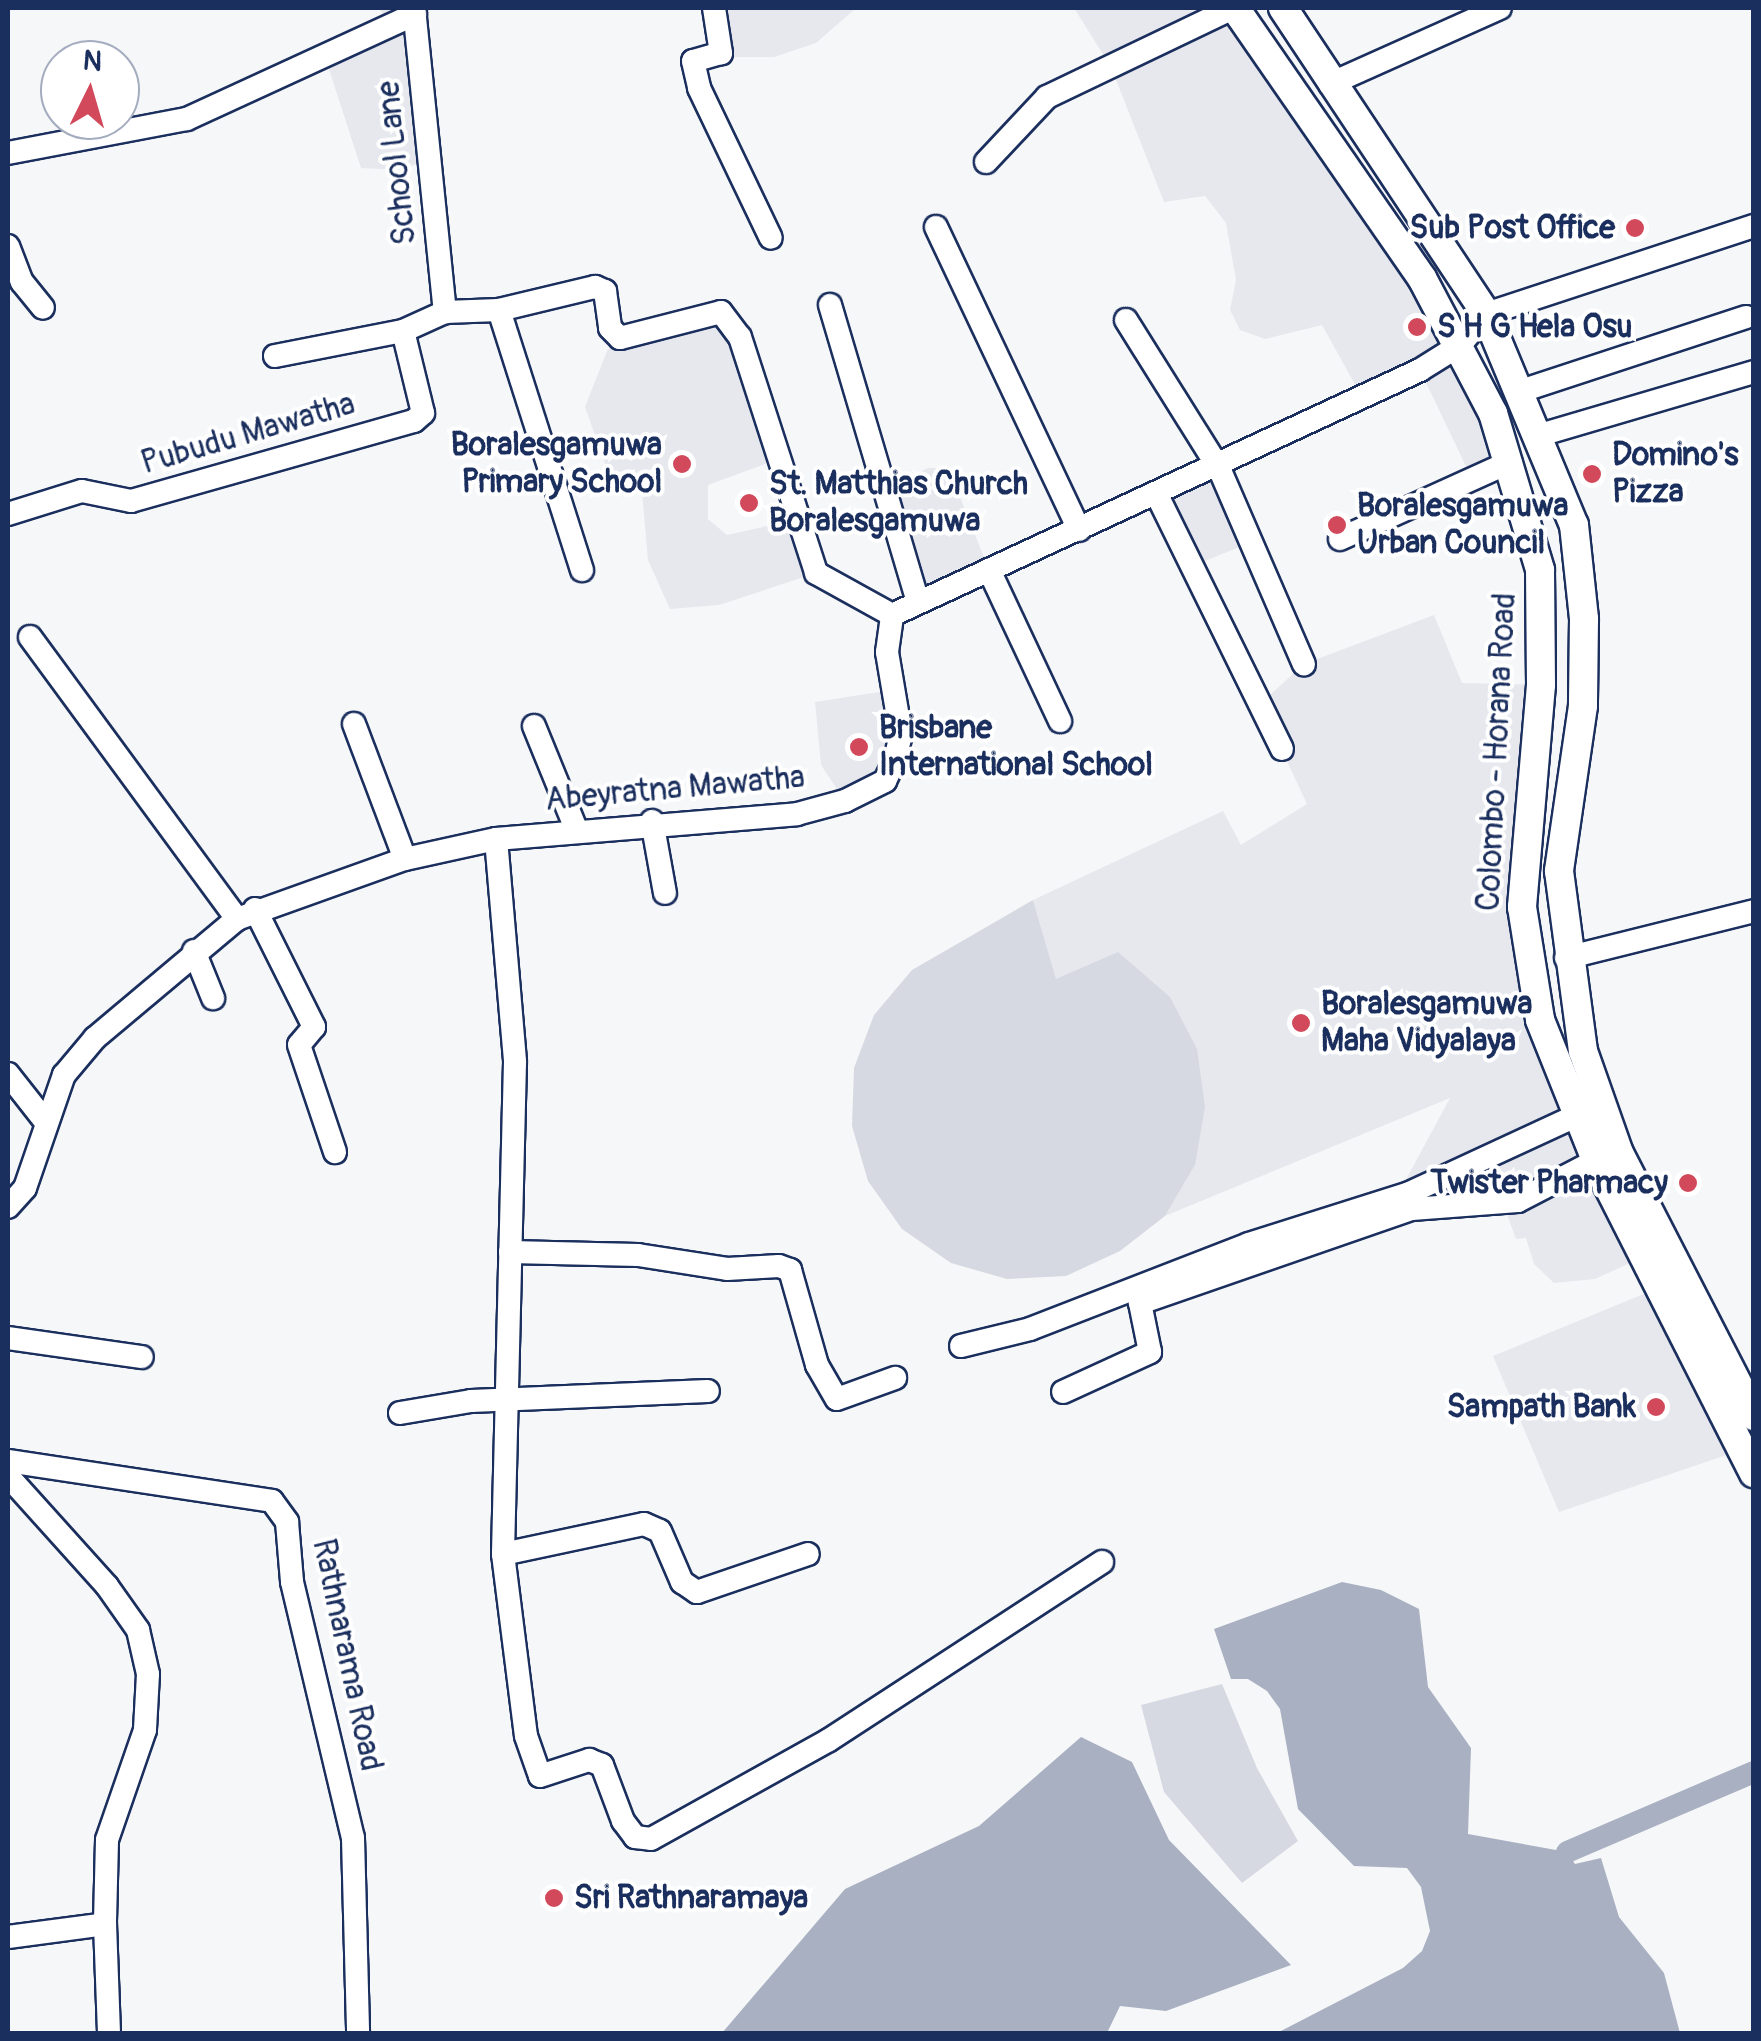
<!DOCTYPE html>
<html>
<head>
<meta charset="utf-8">
<style>
	body { margin:0 }
	#map { position:relative; width:1761px; height:2041px; overflow:hidden; background:#f6f7f9; font-family:Pangolin,sans-serif }
	div>[style] { position:absolute }
	.built>* { inset:0; background:#e6e8ee; transform-origin:0 0 }
	.green>* { inset:0; background:#d6d9e2 }
	.water>* { inset:0; background:#a9b0c1 }
	.canal>* { height:22px; margin:-11px; padding:0 11px; transform-origin:11px; border-radius:11px; background:#a9b0c1 }
	.roads { filter:drop-shadow(2px 0 #1b2f5e) drop-shadow(-2px 0 #1b2f5e) drop-shadow(0 2px #1b2f5e) drop-shadow(0 -2px #1b2f5e) }
	.minor>* { height:22px; margin:-11px; padding:0 11px; transform-origin:11px; border-radius:11px; background:#fff }
	.major>* { height:28px; margin:-14px; padding:0 14px; transform-origin:14px; border-radius:14px; background:#fff }
	.dots>* { width:28px; height:28px; translate:-50% -50%; box-sizing:border-box; border:5px solid #fff; border-radius:50% }
	span { translate:-50% -50%; white-space:nowrap; text-align:center; line-height:1.15; -webkit-text-stroke:8px #fff; paint-order:stroke }
	.street-label { font-size:32px; color:#1b2f5e }
	.poi-label { font-size:32px; color:#1b2f5e; font-weight:700 }
	.right { translate:-100% -50%; text-align:right }
	.left { translate:0 -50%; text-align:left }
	.frame { position:absolute; inset:0; border:10px solid #1b2f5e; pointer-events:none }
	.north { position:absolute; left:40px; top:40px; width:100px; height:100px; box-sizing:border-box; background:#fff; border:2px solid #a4acbf; border-radius:50%; rotate:5deg; font-size:28px; font-weight:700; line-height:40px; text-align:center; color:#1b2f5e }
	.north::after { content:''; display:block; margin:auto; width:35px; height:45px; background:#d1495b; clip-path:polygon(50% 0,100% 100%,50% 72%,0 100%) }
</style>
</head>
<body>
<div id="map">
	<div class="built">
		<i style="clip-path:polygon(380px 8px,414px 8px,428px 159px,401px 170px,361px 168px,326px 60px,388px 28px)"></i>
		<i style="clip-path:polygon(714px 8px,856px 8px,816px 43px,774px 57px,719px 57px)"></i>
		<i style="clip-path:polygon(1074px 8px,1235px 8px,1422px 278px,1510px 462px,1472px 479px,1420px 370px,1362px 397px,1322px 325px,1265px 339px,1240px 330px,1230px 310px,1236px 280px,1226px 223px,1205px 196px,1164px 202px,1111px 67px)"></i>
		<i style="clip-path:polygon(721px 312px,779px 459px,708px 485px,708px 519px,727px 535px,798px 519px,816px 573px,719px 605px,670px 609px,648px 560px,642px 492px,628px 476px,607px 469px,585px 407px,607px 351px,620px 338px)"></i>
		<i style="clip-path:polygon(928px 468px,943px 468px,958px 492px,989px 570px,917px 599px,886px 488px)"></i>
		<i style="left:1219px;top:468px;width:81px;height:68px;rotate:68deg"></i>
		<i style="clip-path:polygon(1434px 615px,1462px 683px,1541px 685px,1533px 990px,1561px 1047px,1575px 1058px,1665px 1247px,1595px 1279px,1554px 1283px,1534px 1264px,1526px 1238px,1516px 1239px,1503px 1204px,1412px 1209px,1403px 1185px,1450px 1098px,1165px 1216px,1195px 1165px,1056px 980px,1033px 900px,1223px 811px,1241px 845px,1307px 804px,1260px 704px,1304px 664px)"></i>
		<i style="clip-path:polygon(892px 690px,895px 760px,845px 801px,821px 765px,815px 702px)"></i>
		<i style="clip-path:polygon(1680px 1279px,1753px 1417px,1753px 1446px,1559px 1512px,1493px 1356px)"></i>
	</div>
	<div class="green">
		<i style="clip-path:polygon(1033px 900px,1056px 979px,1118px 952px,1170px 997px,1197px 1049px,1205px 1107px,1195px 1165px,1165px 1216px,1120px 1251px,1066px 1276px,1007px 1279px,951px 1263px,902px 1229px,868px 1181px,852px 1126px,854px 1068px,874px 1015px,912px 970px)"></i>
		<i style="clip-path:polygon(1222px 1684px,1257px 1768px,1298px 1841px,1242px 1883px,1164px 1792px,1141px 1705px)"></i>
	</div>
	<div class="water">
		<i style="clip-path:polygon(1342px 1582px,1381px 1590px,1419px 1609px,1428px 1687px,1471px 1748px,1468px 1834px,1567px 1852px,1575px 1864px,1601px 1858px,1619px 1917px,1664px 1973px,1680px 2033px,1277px 2033px,1403px 1968px,1422px 1951px,1430px 1931px,1421px 1887px,1407px 1868px,1354px 1866px,1298px 1809px,1280px 1709px,1267px 1691px,1248px 1679px,1231px 1679px,1214px 1629px)"></i>
		<i style="clip-path:polygon(1081px 1737px,1132px 1762px,1169px 1840px,1291px 1965px,1166px 2011px,1120px 2006px,1107px 2033px,722px 2033px,845px 1889px,979px 1826px)"></i>
	</div>
	<div class="canal">
		<i style="left:1567px;top:1852px;width:203px;rotate:-23.2deg"></i>
	</div>
	<div class="roads">
		<div class="minor">
			<i style="left:414px;top:8px;width:306px;rotate:84.2deg"></i>
			<i style="left:714px;top:8px;width:46px;rotate:81.2deg"></i>
			<i style="left:721px;top:53px;width:29px;rotate:164deg"></i>
			<i style="left:693px;top:61px;width:28px;rotate:77deg"></i>
			<i style="left:699px;top:88px;width:166px;rotate:64.4deg"></i>
			<i style="left:1330px;top:84px;width:186px;rotate:-24.1deg"></i>
			<i style="left:8px;top:153px;width:182px;rotate:-10.8deg"></i>
			<i style="left:187px;top:119px;width:251px;rotate:-24.7deg"></i>
			<i style="left:986px;top:162px;width:89px;rotate:-46.8deg"></i>
			<i style="left:1047px;top:97px;width:206px;rotate:-25.6deg"></i>
			<i style="left:936px;top:227px;width:335px;rotate:64.7deg"></i>
			<i style="left:8px;top:246px;width:39px;rotate:69deg"></i>
			<i style="left:22px;top:282px;width:33px;rotate:51deg"></i>
			<i style="left:830px;top:305px;width:307px;rotate:73.5deg"></i>
			<i style="left:499px;top:310px;width:273px;rotate:72.3deg"></i>
			<i style="left:1126px;top:320px;width:175px;rotate:57.9deg"></i>
			<i style="left:1219px;top:468px;width:214px;rotate:66.6deg"></i>
			<i style="left:275px;top:356px;width:130px;rotate:-11.1deg"></i>
			<i style="left:403px;top:331px;width:46px;rotate:-24.3deg"></i>
			<i style="left:445px;top:312px;width:54px;rotate:-2.1deg"></i>
			<i style="left:499px;top:310px;width:99px;rotate:-13.5deg"></i>
			<i style="left:595px;top:287px;width:11px;rotate:22deg"></i>
			<i style="left:605px;top:291px;width:37px;rotate:82deg"></i>
			<i style="left:610px;top:328px;width:14px;rotate:45deg"></i>
			<i style="left:620px;top:338px;width:104px;rotate:-14.4deg"></i>
			<i style="left:721px;top:312px;width:31px;rotate:53deg"></i>
			<i style="left:740px;top:337px;width:248px;rotate:72.1deg"></i>
			<i style="left:816px;top:573px;width:87px;rotate:28.9deg"></i>
			<i style="left:1521px;top:391px;width:237px;rotate:-18.2deg"></i>
			<i style="left:1540px;top:435px;width:223px;rotate:-16.4deg"></i>
			<i style="left:1157px;top:495px;width:283px;rotate:63.8deg"></i>
			<i style="left:8px;top:514px;width:77px;rotate:-17.3deg"></i>
			<i style="left:82px;top:491px;width:50px;rotate:11.5deg"></i>
			<i style="left:131px;top:501px;width:294px;rotate:-15.8deg"></i>
			<i style="left:414px;top:421px;width:12px;rotate:-42deg"></i>
			<i style="left:423px;top:413px;width:84px;rotate:-103.7deg"></i>
			<i style="left:1340px;top:539px;width:187px;rotate:-24.4deg"></i>
			<i style="left:989px;top:570px;width:167px;rotate:64.8deg"></i>
			<i style="left:30px;top:637px;width:350px;rotate:53.7deg"></i>
			<i style="left:354px;top:724px;width:144px;rotate:69.3deg"></i>
			<i style="left:534px;top:726px;width:111px;rotate:67.8deg"></i>
			<i style="left:652px;top:821px;width:73px;rotate:79.8deg"></i>
			<i style="left:496px;top:839px;width:224px;rotate:85.1deg"></i>
			<i style="left:515px;top:1062px;width:492px;rotate:91.4deg"></i>
			<i style="left:503px;top:1554px;width:183px;rotate:82.8deg"></i>
			<i style="left:526px;top:1736px;width:42px;rotate:70.7deg"></i>
			<i style="left:540px;top:1776px;width:52px;rotate:-18.1deg"></i>
			<i style="left:589px;top:1760px;width:14px;rotate:21deg"></i>
			<i style="left:602px;top:1765px;width:60px;rotate:69.4deg"></i>
			<i style="left:623px;top:1821px;width:20px;rotate:53deg"></i>
			<i style="left:635px;top:1837px;width:16px;rotate:7deg"></i>
			<i style="left:651px;top:1839px;width:204px;rotate:-29.1deg"></i>
			<i style="left:829px;top:1740px;width:326px;rotate:-33.1deg"></i>
			<i style="left:255px;top:909px;width:132px;rotate:63.4deg"></i>
			<i style="left:314px;top:1027px;width:23px;rotate:130deg"></i>
			<i style="left:299px;top:1045px;width:113px;rotate:71.4deg"></i>
			<i style="left:194px;top:951px;width:51px;rotate:68deg"></i>
			<i style="left:1566px;top:958px;width:194px;rotate:-14deg"></i>
			<i style="left:8px;top:1074px;width:60px;rotate:51.8deg"></i>
			<i style="left:8px;top:1207px;width:25px;rotate:-48deg"></i>
			<i style="left:25px;top:1188px;width:120px;rotate:-71deg"></i>
			<i style="left:64px;top:1075px;width:48px;rotate:-50deg"></i>
			<i style="left:95px;top:1038px;width:185px;rotate:-40deg"></i>
			<i style="left:237px;top:919px;width:178px;rotate:-19.7deg"></i>
			<i style="left:405px;top:859px;width:93px;rotate:-12.4deg"></i>
			<i style="left:496px;top:839px;width:302px;rotate:-4.7deg"></i>
			<i style="left:797px;top:814px;width:50px;rotate:-15.2deg"></i>
			<i style="left:845px;top:801px;width:45px;rotate:-26.6deg"></i>
			<i style="left:885px;top:781px;width:23px;rotate:-65deg"></i>
			<i style="left:895px;top:760px;width:26px;rotate:-77deg"></i>
			<i style="left:901px;top:735px;width:84px;rotate:-99.6deg"></i>
			<i style="left:887px;top:652px;width:37px;rotate:-82deg"></i>
			<i style="left:892px;top:615px;width:582px;rotate:-24.89deg"></i>
			<i style="left:1420px;top:370px;width:47px;rotate:-32deg"></i>
			<i style="left:1460px;top:345px;width:40px;rotate:-50deg"></i>
			<i style="left:1486px;top:314px;width:282px;rotate:-18.2deg"></i>
			<i style="left:510px;top:1252px;width:128px;rotate:1.3deg"></i>
			<i style="left:638px;top:1255px;width:90px;rotate:8.9deg"></i>
			<i style="left:727px;top:1269px;width:52px;rotate:-3.3deg"></i>
			<i style="left:779px;top:1266px;width:12px;rotate:20deg"></i>
			<i style="left:790px;top:1270px;width:99px;rotate:74.1deg"></i>
			<i style="left:817px;top:1365px;width:39px;rotate:60deg"></i>
			<i style="left:837px;top:1399px;width:62px;rotate:-19.9deg"></i>
			<i style="left:8px;top:1338px;width:135px;rotate:8.1deg"></i>
			<i style="left:961px;top:1346px;width:71px;rotate:-13.8deg"></i>
			<i style="left:1030px;top:1329px;width:235px;rotate:-21.2deg"></i>
			<i style="left:1249px;top:1244px;width:166px;rotate:-17.6deg"></i>
			<i style="left:1407px;top:1194px;width:188px;rotate:-24.8deg"></i>
			<i style="left:1063px;top:1392px;width:96px;rotate:-24.7deg"></i>
			<i style="left:1150px;top:1352px;width:50px;rotate:-101.5deg"></i>
			<i style="left:1140px;top:1303px;width:288px;rotate:-19.1deg"></i>
			<i style="left:1412px;top:1209px;width:106px;rotate:-4.3deg"></i>
			<i style="left:1518px;top:1201px;width:89px;rotate:-27.4deg"></i>
			<i style="left:400px;top:1413px;width:72px;rotate:-9.6deg"></i>
			<i style="left:471px;top:1401px;width:237px;rotate:-2.4deg"></i>
			<i style="left:8px;top:1461px;width:267px;rotate:8.6deg"></i>
			<i style="left:272px;top:1501px;width:26px;rotate:54deg"></i>
			<i style="left:287px;top:1522px;width:60px;rotate:85.2deg"></i>
			<i style="left:292px;top:1582px;width:263px;rotate:76.6deg"></i>
			<i style="left:353px;top:1838px;width:196px;rotate:88.5deg"></i>
			<i style="left:8px;top:1476px;width:148px;rotate:48deg"></i>
			<i style="left:107px;top:1586px;width:54px;rotate:54.8deg"></i>
			<i style="left:138px;top:1630px;width:45px;rotate:77.2deg"></i>
			<i style="left:148px;top:1674px;width:56px;rotate:93.1deg"></i>
			<i style="left:145px;top:1730px;width:116px;rotate:109.1deg"></i>
			<i style="left:107px;top:1840px;width:84px;rotate:91.4deg"></i>
			<i style="left:503px;top:1554px;width:144px;rotate:-12deg"></i>
			<i style="left:644px;top:1524px;width:17px;rotate:24deg"></i>
			<i style="left:660px;top:1531px;width:56px;rotate:66.7deg"></i>
			<i style="left:682px;top:1582px;width:18px;rotate:34deg"></i>
			<i style="left:697px;top:1592px;width:117px;rotate:-18.9deg"></i>
			<i style="left:8px;top:1937px;width:98px;rotate:-7.6deg"></i>
			<i style="left:105px;top:1924px;width:110px;rotate:87.9deg"></i>
		</div>
		<div class="major">
			<i style="left:1235px;top:8px;width:328px;rotate:55.3deg"></i>
			<i style="left:1422px;top:278px;width:153px;rotate:62.3deg"></i>
			<i style="left:1493px;top:413px;width:164px;rotate:73.3deg"></i>
			<i style="left:1540px;top:570px;width:115px;rotate:89.5deg"></i>
			<i style="left:1541px;top:685px;width:223px;rotate:94.9deg"></i>
			<i style="left:1522px;top:907px;width:114px;rotate:80.9deg"></i>
			<i style="left:1540px;top:1020px;width:162px;rotate:68.2deg"></i>
			<i style="left:1600px;top:1170px;width:340px;rotate:63.1deg"></i>
			<i style="left:1283px;top:8px;width:367px;rotate:56.4deg"></i>
			<i style="left:1486px;top:314px;width:229px;rotate:67.4deg"></i>
			<i style="left:1574px;top:525px;width:95px;rotate:83.9deg"></i>
			<i style="left:1584px;top:619px;width:87px;rotate:90.7deg"></i>
			<i style="left:1583px;top:706px;width:167px;rotate:98.3deg"></i>
			<i style="left:1559px;top:871px;width:182px;rotate:82.4deg"></i>
			<i style="left:1583px;top:1051px;width:108px;rotate:70.6deg"></i>
			<i style="left:1619px;top:1153px;width:296px;rotate:62.8deg"></i>
		</div>
	</div>
	<div class="dots">
		<i style="left:1635px;top:228px;background:#d1495b"></i>
		<i style="left:1417px;top:327px;background:#d1495b"></i>
		<i style="left:682px;top:464px;background:#d1495b"></i>
		<i style="left:1592px;top:474px;background:#d1495b"></i>
		<i style="left:749px;top:503px;background:#d1495b"></i>
		<i style="left:1337px;top:525px;background:#d1495b"></i>
		<i style="left:859px;top:747px;background:#d1495b"></i>
		<i style="left:1301px;top:1023px;background:#d1495b"></i>
		<i style="left:1688px;top:1183px;background:#d1495b"></i>
		<i style="left:1656px;top:1407px;background:#d1495b"></i>
		<i style="left:554px;top:1898px;background:#d1495b"></i>
	</div>
	<div class="street-label">
		<span style="left:397px;top:163px;rotate:-96deg">School Lane</span>
		<span style="left:248px;top:434px;rotate:-16deg">Pubudu Mawatha</span>
		<span style="left:1497px;top:752px;rotate:-87deg">Colombo - Horana Road</span>
		<span style="left:675px;top:789px;rotate:-5deg">Abeyratna Mawatha</span>
		<span style="left:347px;top:1655px;rotate:78deg">Rathnarama Road</span>
	</div>
	<div class="poi-label">
		<span class="right" style="left:1615px;top:228px">Sub Post Office</span>
		<span class="left" style="left:1437px;top:327px">S H G Hela Osu</span>
		<span class="right" style="left:662px;top:464px">Boralesgamuwa<br>Primary School</span>
		<span class="left" style="left:1612px;top:474px">Domino's<br>Pizza</span>
		<span class="left" style="left:769px;top:503px">St. Matthias Church<br>Boralesgamuwa</span>
		<span class="left" style="left:1357px;top:525px">Boralesgamuwa<br>Urban Council</span>
		<span class="left" style="left:879px;top:747px">Brisbane<br>International School</span>
		<span class="left" style="left:1321px;top:1023px">Boralesgamuwa<br>Maha Vidyalaya</span>
		<span class="right" style="left:1668px;top:1183px">Twister Pharmacy</span>
		<span class="right" style="left:1636px;top:1407px">Sampath Bank</span>
		<span class="left" style="left:574px;top:1898px">Sri Rathnaramaya</span>
	</div>
	<div class="frame"></div>
	<div class="north">N</div>
</div>
</body>
</html>
